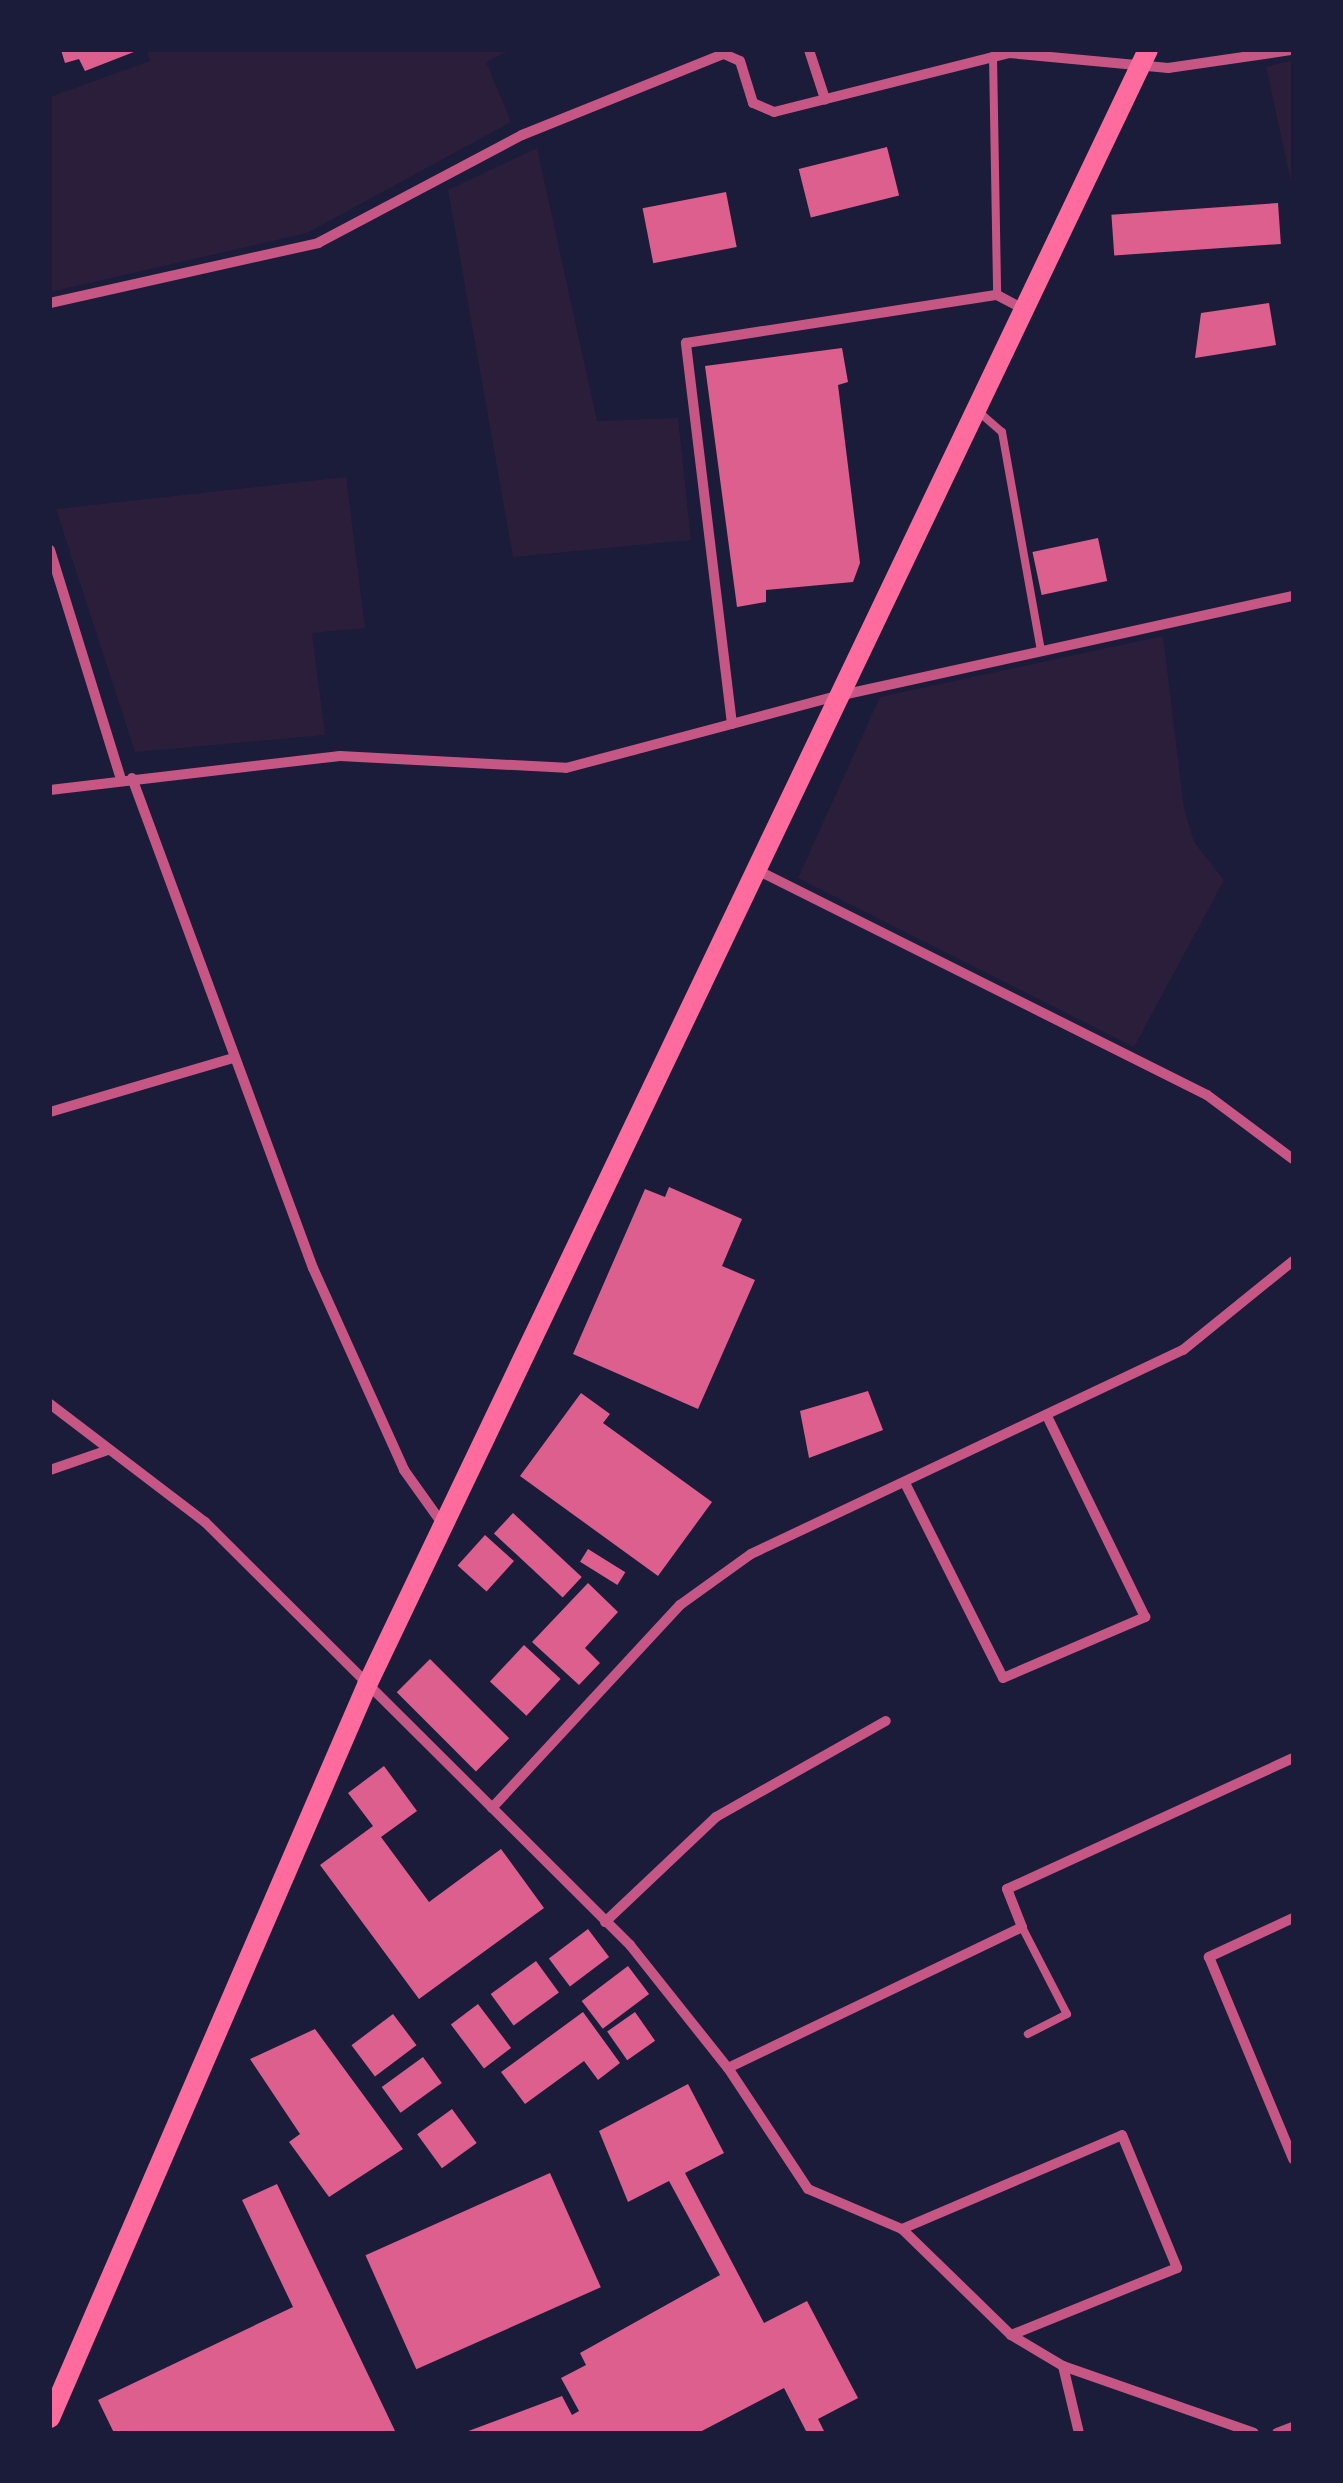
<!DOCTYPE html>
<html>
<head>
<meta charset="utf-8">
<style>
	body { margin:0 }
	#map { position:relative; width:1343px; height:2483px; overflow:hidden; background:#1b1b3a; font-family:"Exo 2",sans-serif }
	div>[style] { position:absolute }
	.green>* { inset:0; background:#2a1e3b }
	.building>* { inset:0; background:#dd5f8e; transform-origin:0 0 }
	.service>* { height:8px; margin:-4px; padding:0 4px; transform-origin:4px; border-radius:4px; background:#c65784 }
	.minor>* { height:10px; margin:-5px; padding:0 5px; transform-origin:5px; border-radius:5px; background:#c65784 }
	.secondary>* { height:20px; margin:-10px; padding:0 10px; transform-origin:10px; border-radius:10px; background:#ff6b9d }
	span { translate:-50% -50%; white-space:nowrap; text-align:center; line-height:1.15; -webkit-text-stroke:10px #1b1b3a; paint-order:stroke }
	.frame { position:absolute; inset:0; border:52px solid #1b1b3a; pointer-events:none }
</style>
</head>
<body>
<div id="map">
	<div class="green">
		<i style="clip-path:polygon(147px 50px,511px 50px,486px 62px,511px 122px,307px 233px,50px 292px,50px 97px,150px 61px)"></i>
		<i style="clip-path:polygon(1293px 60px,1293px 191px,1266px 67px)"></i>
		<i style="clip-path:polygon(537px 148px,597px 421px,678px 418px,691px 540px,513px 557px,448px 190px)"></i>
		<i style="clip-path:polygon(346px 477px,365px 628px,312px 633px,325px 735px,135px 752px,56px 509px)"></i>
		<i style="clip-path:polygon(1163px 636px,1184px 809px,1194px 842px,1224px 880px,1134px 1047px,798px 878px,880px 697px)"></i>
	</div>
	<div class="building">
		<i style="clip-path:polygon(61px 50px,139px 50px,85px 71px,79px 59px,65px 63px)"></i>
		<i style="left:887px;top:147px;width:50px;height:91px;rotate:76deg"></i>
		<i style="left:726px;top:192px;width:56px;height:85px;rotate:79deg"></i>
		<i style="left:1278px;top:203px;width:41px;height:167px;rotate:86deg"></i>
		<i style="clip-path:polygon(1269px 303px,1276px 345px,1195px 358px,1201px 313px)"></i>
		<i style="clip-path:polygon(842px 348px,848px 382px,838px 385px,860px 563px,853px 582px,766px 590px,766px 602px,737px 607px,705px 366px)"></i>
		<i style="left:1098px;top:538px;width:44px;height:67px;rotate:78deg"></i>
		<i style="clip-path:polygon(669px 1187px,742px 1219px,722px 1266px,755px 1280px,698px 1409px,573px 1354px,645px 1189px,665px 1197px)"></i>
		<i style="clip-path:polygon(868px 1391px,883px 1430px,809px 1458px,800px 1411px)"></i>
		<i style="clip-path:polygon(581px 1393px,610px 1414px,603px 1423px,712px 1502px,658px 1576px,520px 1476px)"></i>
		<i style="left:513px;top:1513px;width:94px;height:28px;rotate:43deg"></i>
		<i style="left:485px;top:1535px;width:39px;height:41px;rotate:42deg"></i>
		<i style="left:588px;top:1549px;width:44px;height:15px;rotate:32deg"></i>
		<i style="clip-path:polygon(588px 1583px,618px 1612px,585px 1648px,600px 1663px,579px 1685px,532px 1642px)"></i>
		<i style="left:524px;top:1645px;width:50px;height:50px;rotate:43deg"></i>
		<i style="left:430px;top:1659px;width:112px;height:47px;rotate:45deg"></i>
		<i style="clip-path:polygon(384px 1766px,417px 1811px,381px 1837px,429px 1902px,501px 1849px,544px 1908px,419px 1999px,320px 1865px,373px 1826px,348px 1793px)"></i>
		<i style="left:588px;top:1929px;width:35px;height:49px;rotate:53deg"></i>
		<i style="left:536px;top:1961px;width:39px;height:56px;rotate:54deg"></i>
		<i style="left:628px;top:1966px;width:35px;height:58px;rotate:53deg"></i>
		<i style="left:478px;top:2004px;width:55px;height:34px;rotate:53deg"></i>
		<i style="clip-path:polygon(583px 2012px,620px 2063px,598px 2080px,584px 2061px,525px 2104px,501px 2072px)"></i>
		<i style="left:635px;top:2012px;width:35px;height:34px;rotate:55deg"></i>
		<i style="left:393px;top:2014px;width:39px;height:52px;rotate:53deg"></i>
		<i style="clip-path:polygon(315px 2029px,403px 2149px,329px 2197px,289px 2142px,300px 2134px,250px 2059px)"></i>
		<i style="left:423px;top:2057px;width:32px;height:51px;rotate:54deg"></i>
		<i style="clip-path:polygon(688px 2084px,724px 2153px,685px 2173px,764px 2323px,807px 2301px,858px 2398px,818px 2419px,825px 2433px,807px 2433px,784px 2388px,698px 2433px,463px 2433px,562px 2396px,572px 2415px,579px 2411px,561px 2378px,586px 2365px,580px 2353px,720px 2275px,669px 2181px,628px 2202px,599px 2131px)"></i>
		<i style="left:452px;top:2109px;width:42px;height:43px;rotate:54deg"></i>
		<i style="left:550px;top:2173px;width:125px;height:202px;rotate:66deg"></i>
		<i style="clip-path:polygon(277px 2184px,396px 2433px,114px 2433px,98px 2400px,293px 2307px,242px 2200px)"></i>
	</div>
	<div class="service">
		<i style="left:993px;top:56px;width:239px;rotate:89deg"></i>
		<i style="left:980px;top:413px;width:29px;rotate:41deg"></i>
		<i style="left:1002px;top:432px;width:221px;rotate:79.9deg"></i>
		<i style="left:1022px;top:1927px;width:98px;rotate:62.7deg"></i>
		<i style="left:1067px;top:2014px;width:44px;rotate:152.9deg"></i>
	</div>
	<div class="minor">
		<i style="left:809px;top:50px;width:52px;rotate:71.9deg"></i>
		<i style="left:50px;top:303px;width:275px;rotate:-12.6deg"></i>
		<i style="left:318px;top:243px;width:231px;rotate:-27.9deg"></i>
		<i style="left:522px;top:135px;width:218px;rotate:-21.9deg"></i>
		<i style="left:724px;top:54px;width:17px;rotate:24deg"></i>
		<i style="left:740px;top:61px;width:44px;rotate:72.8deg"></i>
		<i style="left:753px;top:103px;width:23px;rotate:23deg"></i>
		<i style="left:774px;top:112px;width:242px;rotate:-14.1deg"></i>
		<i style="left:1009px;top:53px;width:160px;rotate:5.4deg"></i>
		<i style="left:1168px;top:68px;width:124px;rotate:-8.3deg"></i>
		<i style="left:50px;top:550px;width:240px;rotate:72.8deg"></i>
		<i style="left:732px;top:724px;width:384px;rotate:-96.9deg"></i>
		<i style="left:686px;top:343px;width:315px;rotate:-8.8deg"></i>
		<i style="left:997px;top:295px;width:26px;rotate:28deg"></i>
		<i style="left:132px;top:778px;width:522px;rotate:69.73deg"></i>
		<i style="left:313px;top:1268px;width:222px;rotate:65.7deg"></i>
		<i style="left:404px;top:1470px;width:69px;rotate:54.5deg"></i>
		<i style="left:50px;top:790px;width:292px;rotate:-6.7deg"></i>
		<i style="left:340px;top:756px;width:226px;rotate:3deg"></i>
		<i style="left:566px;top:768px;width:276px;rotate:-14.9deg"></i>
		<i style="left:833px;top:697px;width:471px;rotate:-12.4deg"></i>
		<i style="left:757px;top:870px;width:503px;rotate:26.57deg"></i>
		<i style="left:1207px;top:1095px;width:107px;rotate:36.7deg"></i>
		<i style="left:50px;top:1112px;width:191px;rotate:-16.4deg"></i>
		<i style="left:50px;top:1404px;width:195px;rotate:37.3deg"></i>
		<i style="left:205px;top:1522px;width:600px;rotate:44.86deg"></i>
		<i style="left:630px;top:1945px;width:157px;rotate:51.5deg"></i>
		<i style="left:728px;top:2068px;width:145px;rotate:56.5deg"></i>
		<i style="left:808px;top:2189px;width:102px;rotate:23.1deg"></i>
		<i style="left:902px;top:2229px;width:152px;rotate:44.2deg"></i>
		<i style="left:1011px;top:2335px;width:61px;rotate:30.8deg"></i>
		<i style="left:1063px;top:2366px;width:202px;rotate:19.3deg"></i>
		<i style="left:50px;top:1470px;width:61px;rotate:-19deg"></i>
		<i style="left:905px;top:1483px;width:218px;rotate:63.3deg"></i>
		<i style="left:1003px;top:1678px;width:155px;rotate:-23.2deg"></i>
		<i style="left:1145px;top:1617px;width:219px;rotate:-116deg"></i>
		<i style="left:492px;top:1808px;width:277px;rotate:-47.2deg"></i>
		<i style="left:680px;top:1605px;width:87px;rotate:-35.7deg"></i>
		<i style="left:751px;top:1554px;width:478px;rotate:-25.3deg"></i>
		<i style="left:1183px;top:1350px;width:141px;rotate:-39deg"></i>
		<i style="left:1293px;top:1918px;width:93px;rotate:155.1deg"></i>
		<i style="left:1209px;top:1957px;width:219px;rotate:67.4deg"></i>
		<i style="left:605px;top:1922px;width:153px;rotate:-43.4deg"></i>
		<i style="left:716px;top:1817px;width:195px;rotate:-29.5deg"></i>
		<i style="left:728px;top:2068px;width:326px;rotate:-25.6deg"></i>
		<i style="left:1022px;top:1927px;width:41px;rotate:-111.5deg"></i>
		<i style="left:1007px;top:1889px;width:315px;rotate:-24.6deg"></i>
		<i style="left:902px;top:2229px;width:239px;rotate:-23.1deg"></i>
		<i style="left:1122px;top:2135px;width:144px;rotate:67.5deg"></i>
		<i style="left:1177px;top:2268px;width:179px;rotate:158deg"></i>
		<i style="left:1063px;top:2366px;width:69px;rotate:76.6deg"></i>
		<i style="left:1277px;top:2433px;width:17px;rotate:-21deg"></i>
	</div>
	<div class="secondary">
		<i style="left:50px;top:2418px;width:799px;rotate:-66.61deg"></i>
		<i style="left:367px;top:1685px;width:1812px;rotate:-64.47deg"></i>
	</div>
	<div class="frame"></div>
</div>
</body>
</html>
